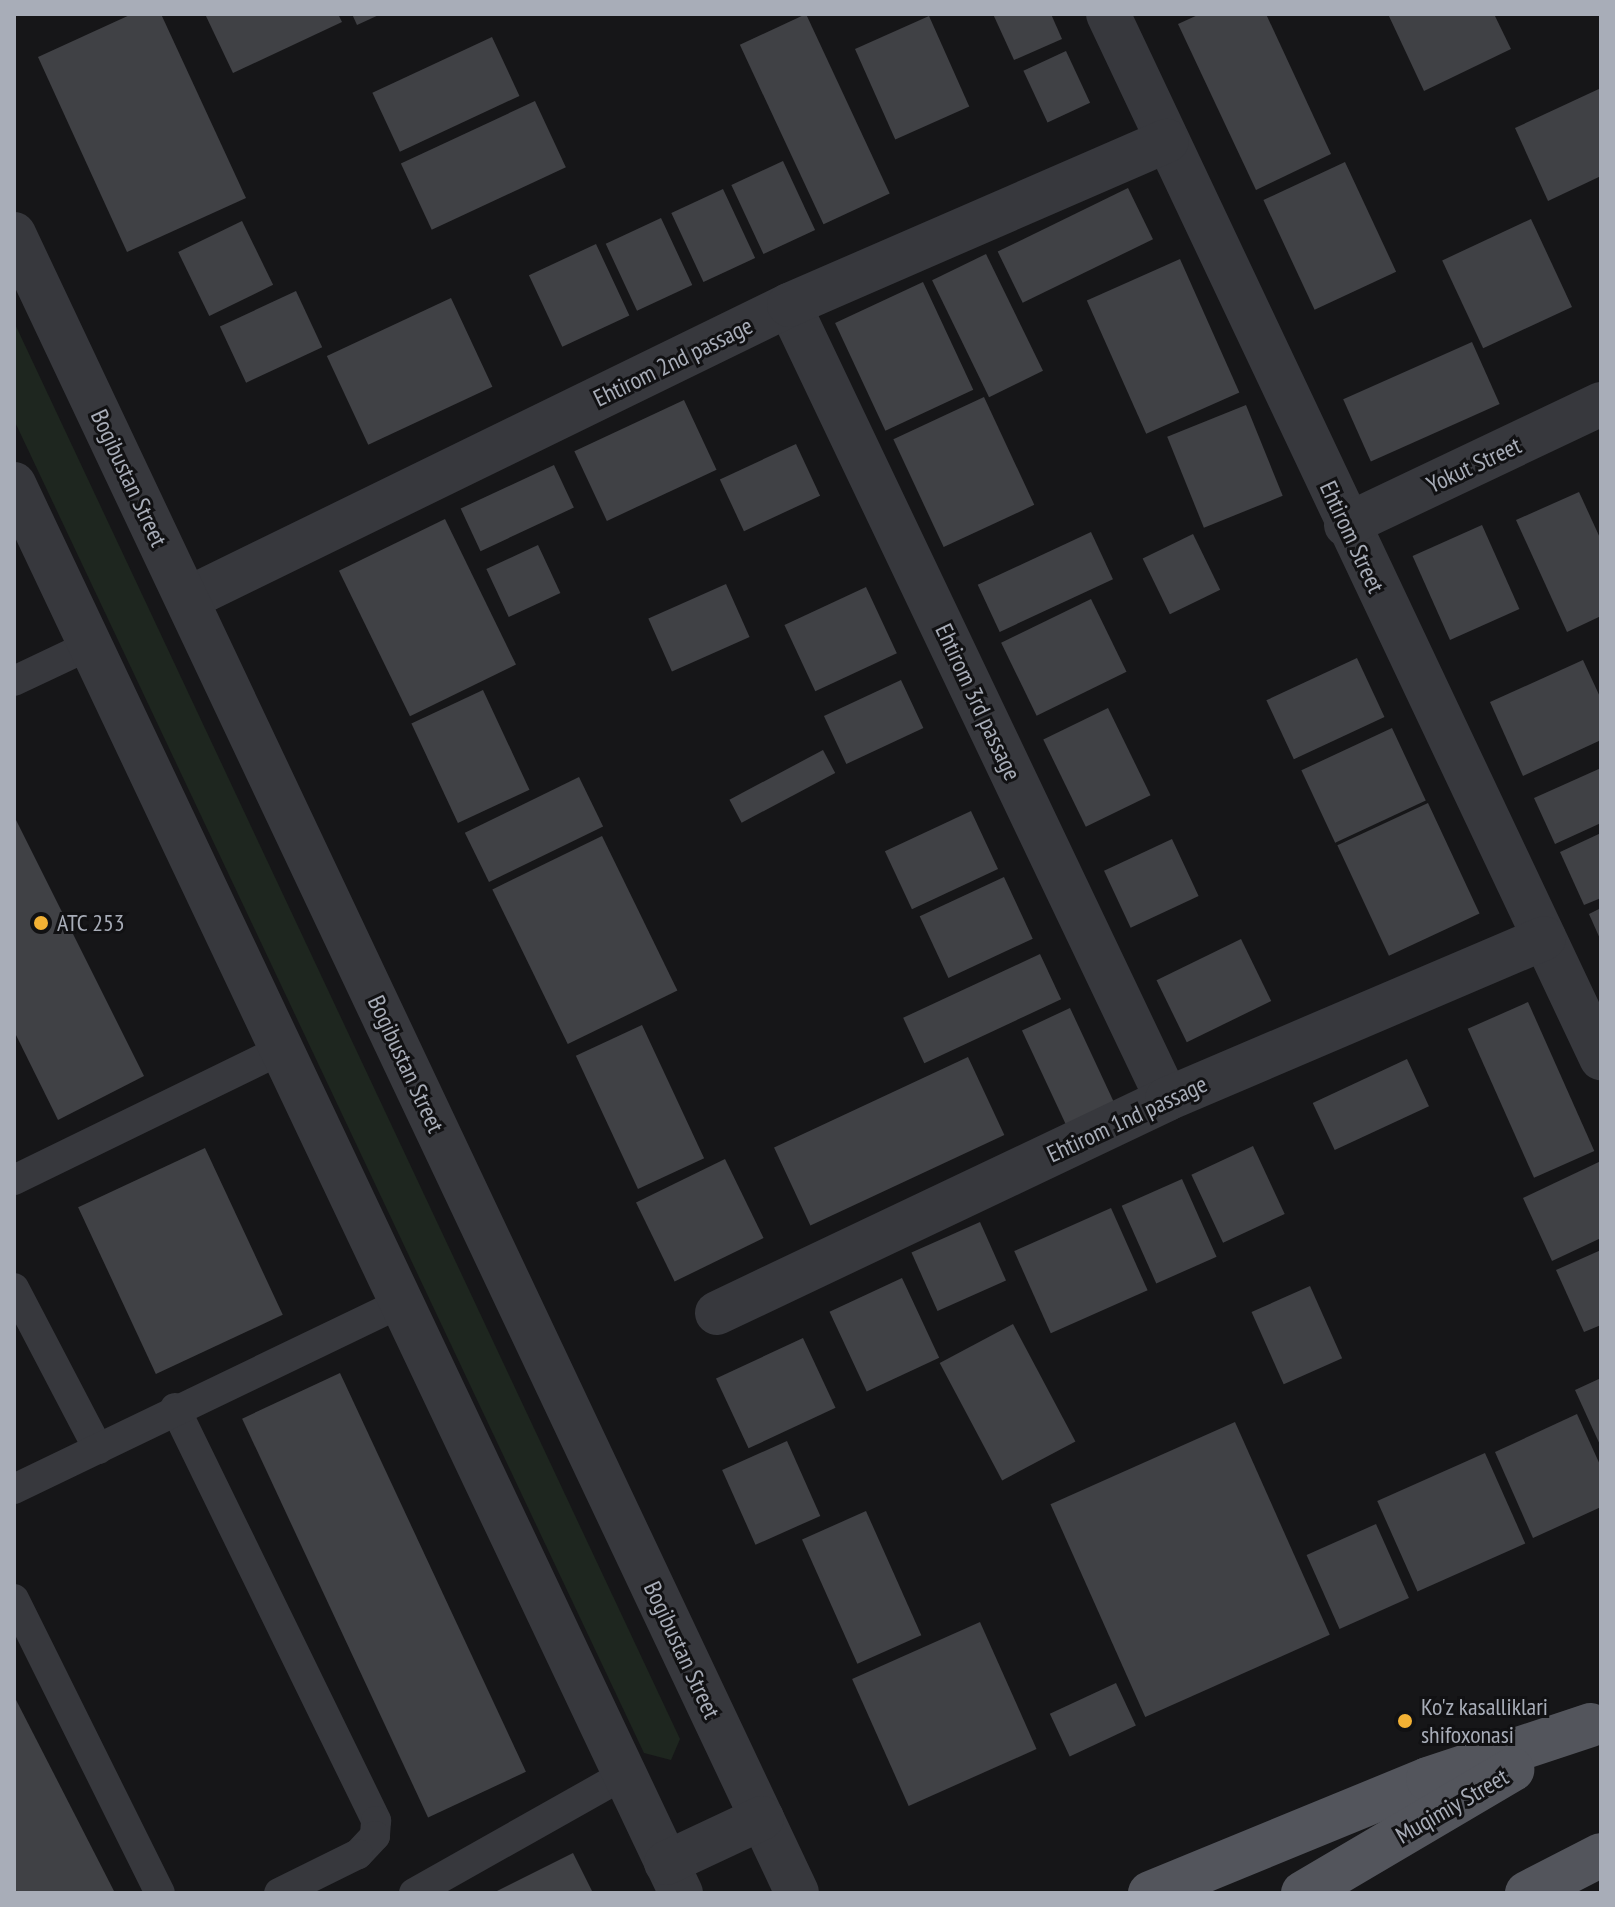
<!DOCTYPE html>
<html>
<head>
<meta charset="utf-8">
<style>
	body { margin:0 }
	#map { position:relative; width:1615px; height:1907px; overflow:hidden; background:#161618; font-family:"PT Sans Narrow",sans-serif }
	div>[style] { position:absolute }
	.green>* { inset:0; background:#1e261f }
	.building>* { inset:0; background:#404145; transform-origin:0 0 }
	.service>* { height:30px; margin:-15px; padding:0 15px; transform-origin:15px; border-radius:15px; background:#37383d }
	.minor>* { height:44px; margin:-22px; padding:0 22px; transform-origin:22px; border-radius:22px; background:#37383d }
	.tertiary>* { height:44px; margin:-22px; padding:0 22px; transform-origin:22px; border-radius:22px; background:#37383d }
	.primary>* { height:44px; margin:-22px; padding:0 22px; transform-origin:22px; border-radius:22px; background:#53555c }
	.dots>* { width:22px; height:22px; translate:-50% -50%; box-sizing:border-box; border:4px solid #111113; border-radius:50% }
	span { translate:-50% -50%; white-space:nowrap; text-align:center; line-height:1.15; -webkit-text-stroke:6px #111113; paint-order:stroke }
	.street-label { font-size:24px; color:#a8adb8 }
	.poi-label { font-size:24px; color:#a8adb8 }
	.left { translate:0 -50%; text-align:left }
	.frame { position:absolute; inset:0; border:16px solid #a8adb8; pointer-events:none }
</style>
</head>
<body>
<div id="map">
	<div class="green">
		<i style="clip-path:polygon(14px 322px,680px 1739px,671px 1760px,644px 1753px,14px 420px)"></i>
	</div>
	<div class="building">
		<i style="clip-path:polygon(132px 14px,161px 14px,246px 198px,127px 252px,38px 57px)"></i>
		<i style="clip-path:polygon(205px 14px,338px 14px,342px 22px,233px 73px)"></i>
		<i style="clip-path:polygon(352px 14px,381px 14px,357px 25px)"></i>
		<i style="left:806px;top:14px;width:198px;height:73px;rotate:65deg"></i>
		<i style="clip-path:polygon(993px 14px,1051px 14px,1062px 39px,1014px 60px)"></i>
		<i style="clip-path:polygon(1200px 14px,1266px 14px,1331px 154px,1256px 190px,1178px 24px)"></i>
		<i style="clip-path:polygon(1388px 14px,1494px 14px,1511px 49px,1424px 91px)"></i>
		<i style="left:929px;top:16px;width:99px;height:81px;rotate:66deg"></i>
		<i style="left:492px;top:37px;width:65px;height:132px;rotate:65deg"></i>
		<i style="left:1066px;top:51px;width:57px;height:47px;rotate:65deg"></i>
		<i style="clip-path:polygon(1601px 88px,1601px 176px,1548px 201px,1515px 128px)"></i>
		<i style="left:535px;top:101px;width:73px;height:148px;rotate:65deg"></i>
		<i style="left:783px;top:161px;width:76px;height:57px;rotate:65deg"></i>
		<i style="left:1345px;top:162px;width:121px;height:90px;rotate:65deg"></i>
		<i style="left:1128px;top:188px;width:57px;height:145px;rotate:64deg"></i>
		<i style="left:723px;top:189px;width:76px;height:57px;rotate:65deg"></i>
		<i style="left:661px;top:218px;width:74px;height:61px;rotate:65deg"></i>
		<i style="left:1531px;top:219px;width:97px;height:98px;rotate:65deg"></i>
		<i style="left:242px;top:221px;width:71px;height:71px;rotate:64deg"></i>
		<i style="left:596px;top:244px;width:79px;height:74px;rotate:65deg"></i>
		<i style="left:986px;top:254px;width:130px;height:60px;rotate:64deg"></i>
		<i style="left:1180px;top:259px;width:146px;height:102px;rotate:66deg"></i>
		<i style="left:923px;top:282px;width:119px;height:97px;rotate:65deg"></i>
		<i style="left:296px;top:291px;width:62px;height:84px;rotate:65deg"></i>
		<i style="left:451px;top:298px;width:98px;height:137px;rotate:65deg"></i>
		<i style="left:1472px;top:342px;width:68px;height:141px;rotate:66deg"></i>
		<i style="left:984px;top:397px;width:119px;height:100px;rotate:65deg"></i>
		<i style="left:684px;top:400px;width:77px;height:121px;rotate:65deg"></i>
		<i style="left:1246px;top:405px;width:98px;height:85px;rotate:68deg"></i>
		<i style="left:796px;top:444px;width:57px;height:84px;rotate:65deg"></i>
		<i style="left:554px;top:465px;width:47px;height:103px;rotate:65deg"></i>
		<i style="clip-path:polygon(1579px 492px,1601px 540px,1601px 616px,1567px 632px,1516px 520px)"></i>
		<i style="left:445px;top:519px;width:162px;height:118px;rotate:64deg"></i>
		<i style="left:1482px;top:525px;width:92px;height:76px;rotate:66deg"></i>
		<i style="left:1091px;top:532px;width:52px;height:125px;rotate:65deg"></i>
		<i style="left:1193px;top:534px;width:62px;height:56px;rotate:64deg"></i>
		<i style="left:538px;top:545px;width:53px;height:57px;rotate:65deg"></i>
		<i style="left:726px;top:584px;width:58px;height:85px;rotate:66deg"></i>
		<i style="left:866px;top:587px;width:73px;height:90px;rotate:65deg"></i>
		<i style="left:1091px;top:599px;width:81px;height:100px;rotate:64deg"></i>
		<i style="left:1357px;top:658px;width:65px;height:100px;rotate:65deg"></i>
		<i style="clip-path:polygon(1583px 660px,1601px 699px,1601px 740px,1523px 776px,1490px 702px)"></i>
		<i style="left:901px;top:680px;width:53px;height:85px;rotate:65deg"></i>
		<i style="left:483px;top:690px;width:110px;height:79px;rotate:65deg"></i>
		<i style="left:1108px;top:708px;width:97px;height:72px;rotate:64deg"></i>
		<i style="left:1392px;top:728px;width:80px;height:100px;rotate:65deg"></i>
		<i style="left:823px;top:750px;width:26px;height:106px;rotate:62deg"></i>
		<i style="clip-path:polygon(1601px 768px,1601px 823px,1555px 844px,1534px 798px)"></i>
		<i style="left:579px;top:777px;width:55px;height:127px;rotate:64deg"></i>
		<i style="left:1428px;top:803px;width:122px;height:100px;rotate:65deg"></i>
		<i style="left:971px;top:811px;width:64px;height:95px;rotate:65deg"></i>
		<i style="clip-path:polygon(14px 816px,144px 1076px,58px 1120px,14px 1031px)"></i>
		<i style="clip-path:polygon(1601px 833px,1601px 898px,1584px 905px,1560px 852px)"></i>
		<i style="left:602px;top:836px;width:172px;height:122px;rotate:64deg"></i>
		<i style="left:1172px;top:839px;width:63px;height:75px;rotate:65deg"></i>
		<i style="left:1004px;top:877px;width:68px;height:93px;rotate:65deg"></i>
		<i style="clip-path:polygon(1601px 908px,1601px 941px,1589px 914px)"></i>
		<i style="left:1241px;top:939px;width:69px;height:94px;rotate:64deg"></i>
		<i style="left:1040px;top:954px;width:50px;height:151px;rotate:65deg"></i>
		<i style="left:1528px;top:1002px;width:163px;height:66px;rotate:66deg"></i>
		<i style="left:1070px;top:1008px;width:110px;height:53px;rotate:65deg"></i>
		<i style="left:642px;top:1025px;width:147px;height:73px;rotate:65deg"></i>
		<i style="left:968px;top:1057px;width:86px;height:214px;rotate:65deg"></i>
		<i style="left:1407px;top:1059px;width:52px;height:104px;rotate:65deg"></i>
		<i style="left:1253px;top:1146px;width:75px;height:68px;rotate:65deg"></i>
		<i style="left:205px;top:1148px;width:184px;height:140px;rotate:65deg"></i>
		<i style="left:725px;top:1159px;width:88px;height:99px;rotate:64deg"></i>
		<i style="clip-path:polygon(1601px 1161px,1601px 1238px,1552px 1261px,1523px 1198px)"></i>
		<i style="left:1182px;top:1179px;width:85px;height:66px;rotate:66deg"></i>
		<i style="left:1111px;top:1208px;width:90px;height:106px;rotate:66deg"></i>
		<i style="left:980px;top:1222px;width:64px;height:75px;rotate:66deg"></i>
		<i style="clip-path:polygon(1601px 1250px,1601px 1325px,1584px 1332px,1556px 1270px)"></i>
		<i style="left:902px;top:1278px;width:88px;height:80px;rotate:65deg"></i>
		<i style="left:1310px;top:1286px;width:79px;height:64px;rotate:66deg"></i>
		<i style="left:1013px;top:1324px;width:133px;height:83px;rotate:62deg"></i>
		<i style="left:803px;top:1338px;width:77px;height:96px;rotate:65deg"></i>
		<i style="left:340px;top:1373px;width:440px;height:108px;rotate:65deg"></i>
		<i style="clip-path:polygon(1601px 1378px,1601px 1447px,1575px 1390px)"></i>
		<i style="clip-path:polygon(1577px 1414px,1601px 1467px,1601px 1507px,1533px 1538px,1495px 1452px)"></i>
		<i style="left:1235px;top:1422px;width:233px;height:202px;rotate:66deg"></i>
		<i style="left:787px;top:1441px;width:82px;height:71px;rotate:66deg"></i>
		<i style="left:1485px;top:1453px;width:99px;height:118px;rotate:66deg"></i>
		<i style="left:866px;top:1511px;width:136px;height:70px;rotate:66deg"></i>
		<i style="left:1376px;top:1524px;width:81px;height:76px;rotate:66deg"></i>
		<i style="left:980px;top:1622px;width:139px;height:140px;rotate:66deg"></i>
		<i style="left:1116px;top:1683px;width:47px;height:73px;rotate:65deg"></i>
		<i style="clip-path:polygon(14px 1696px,115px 1893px,14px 1893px)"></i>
		<i style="clip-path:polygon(573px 1853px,593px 1893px,493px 1893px)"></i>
	</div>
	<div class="service">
		<i style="left:14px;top:681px;width:84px;rotate:-25.3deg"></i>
		<i style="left:14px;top:1180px;width:297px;rotate:-26deg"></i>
		<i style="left:14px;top:1288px;width:182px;rotate:62.4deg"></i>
		<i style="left:175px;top:1408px;width:459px;rotate:64deg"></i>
		<i style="left:376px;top:1821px;width:15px;rotate:94deg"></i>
		<i style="left:375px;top:1836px;width:25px;rotate:133deg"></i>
		<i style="left:358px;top:1854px;width:88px;rotate:153.7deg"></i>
		<i style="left:14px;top:1489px;width:429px;rotate:-25.7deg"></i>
		<i style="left:14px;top:1599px;width:328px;rotate:63.6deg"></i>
		<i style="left:414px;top:1893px;width:240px;rotate:-29.4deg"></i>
	</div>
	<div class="minor">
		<i style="left:1108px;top:14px;width:1155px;rotate:64.72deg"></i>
		<i style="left:789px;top:305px;width:879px;rotate:64.54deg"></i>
		<i style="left:1346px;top:525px;width:282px;rotate:-25.4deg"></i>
		<i style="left:187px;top:599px;width:670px;rotate:-26.03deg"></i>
		<i style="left:789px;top:305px;width:412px;rotate:-23.5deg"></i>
		<i style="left:717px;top:1313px;width:498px;rotate:-25.4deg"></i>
		<i style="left:1167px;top:1099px;width:410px;rotate:-23.1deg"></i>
	</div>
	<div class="tertiary">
		<i style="left:14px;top:234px;width:1834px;rotate:64.73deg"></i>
		<i style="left:14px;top:484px;width:1559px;rotate:64.67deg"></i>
		<i style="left:666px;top:1863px;width:106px;rotate:-25.1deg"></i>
	</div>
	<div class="primary">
		<i style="left:1150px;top:1893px;width:300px;rotate:-22.3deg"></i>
		<i style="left:1428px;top:1779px;width:171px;rotate:-18.4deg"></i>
		<i style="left:1303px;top:1893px;width:243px;rotate:-30.5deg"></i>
		<i style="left:1527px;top:1893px;width:83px;rotate:-27.2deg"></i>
	</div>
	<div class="dots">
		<i style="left:41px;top:923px;background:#f2b134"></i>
		<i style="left:1405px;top:1721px;background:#f2b134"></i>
	</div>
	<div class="street-label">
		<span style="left:673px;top:362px;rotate:-26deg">Ehtirom 2nd passage</span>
		<span style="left:1474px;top:465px;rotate:-25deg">Yokut Street</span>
		<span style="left:129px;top:478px;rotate:65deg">Bogibustan Street</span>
		<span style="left:1352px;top:537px;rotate:65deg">Ehtirom Street</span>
		<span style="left:978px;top:702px;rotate:65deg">Ehtirom 3rd passage</span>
		<span style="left:406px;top:1064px;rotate:65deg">Bogibustan Street</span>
		<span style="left:1127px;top:1119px;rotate:-25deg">Ehtirom 1nd passage</span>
		<span style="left:682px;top:1650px;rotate:65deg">Bogibustan Street</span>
		<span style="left:1452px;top:1806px;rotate:-30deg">Muqimiy Street</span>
	</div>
	<div class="poi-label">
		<span class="left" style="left:57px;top:923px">АТС 253</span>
		<span class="left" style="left:1421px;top:1721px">Ko'z kasalliklari<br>shifoxonasi</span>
	</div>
	<div class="frame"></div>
</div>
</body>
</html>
